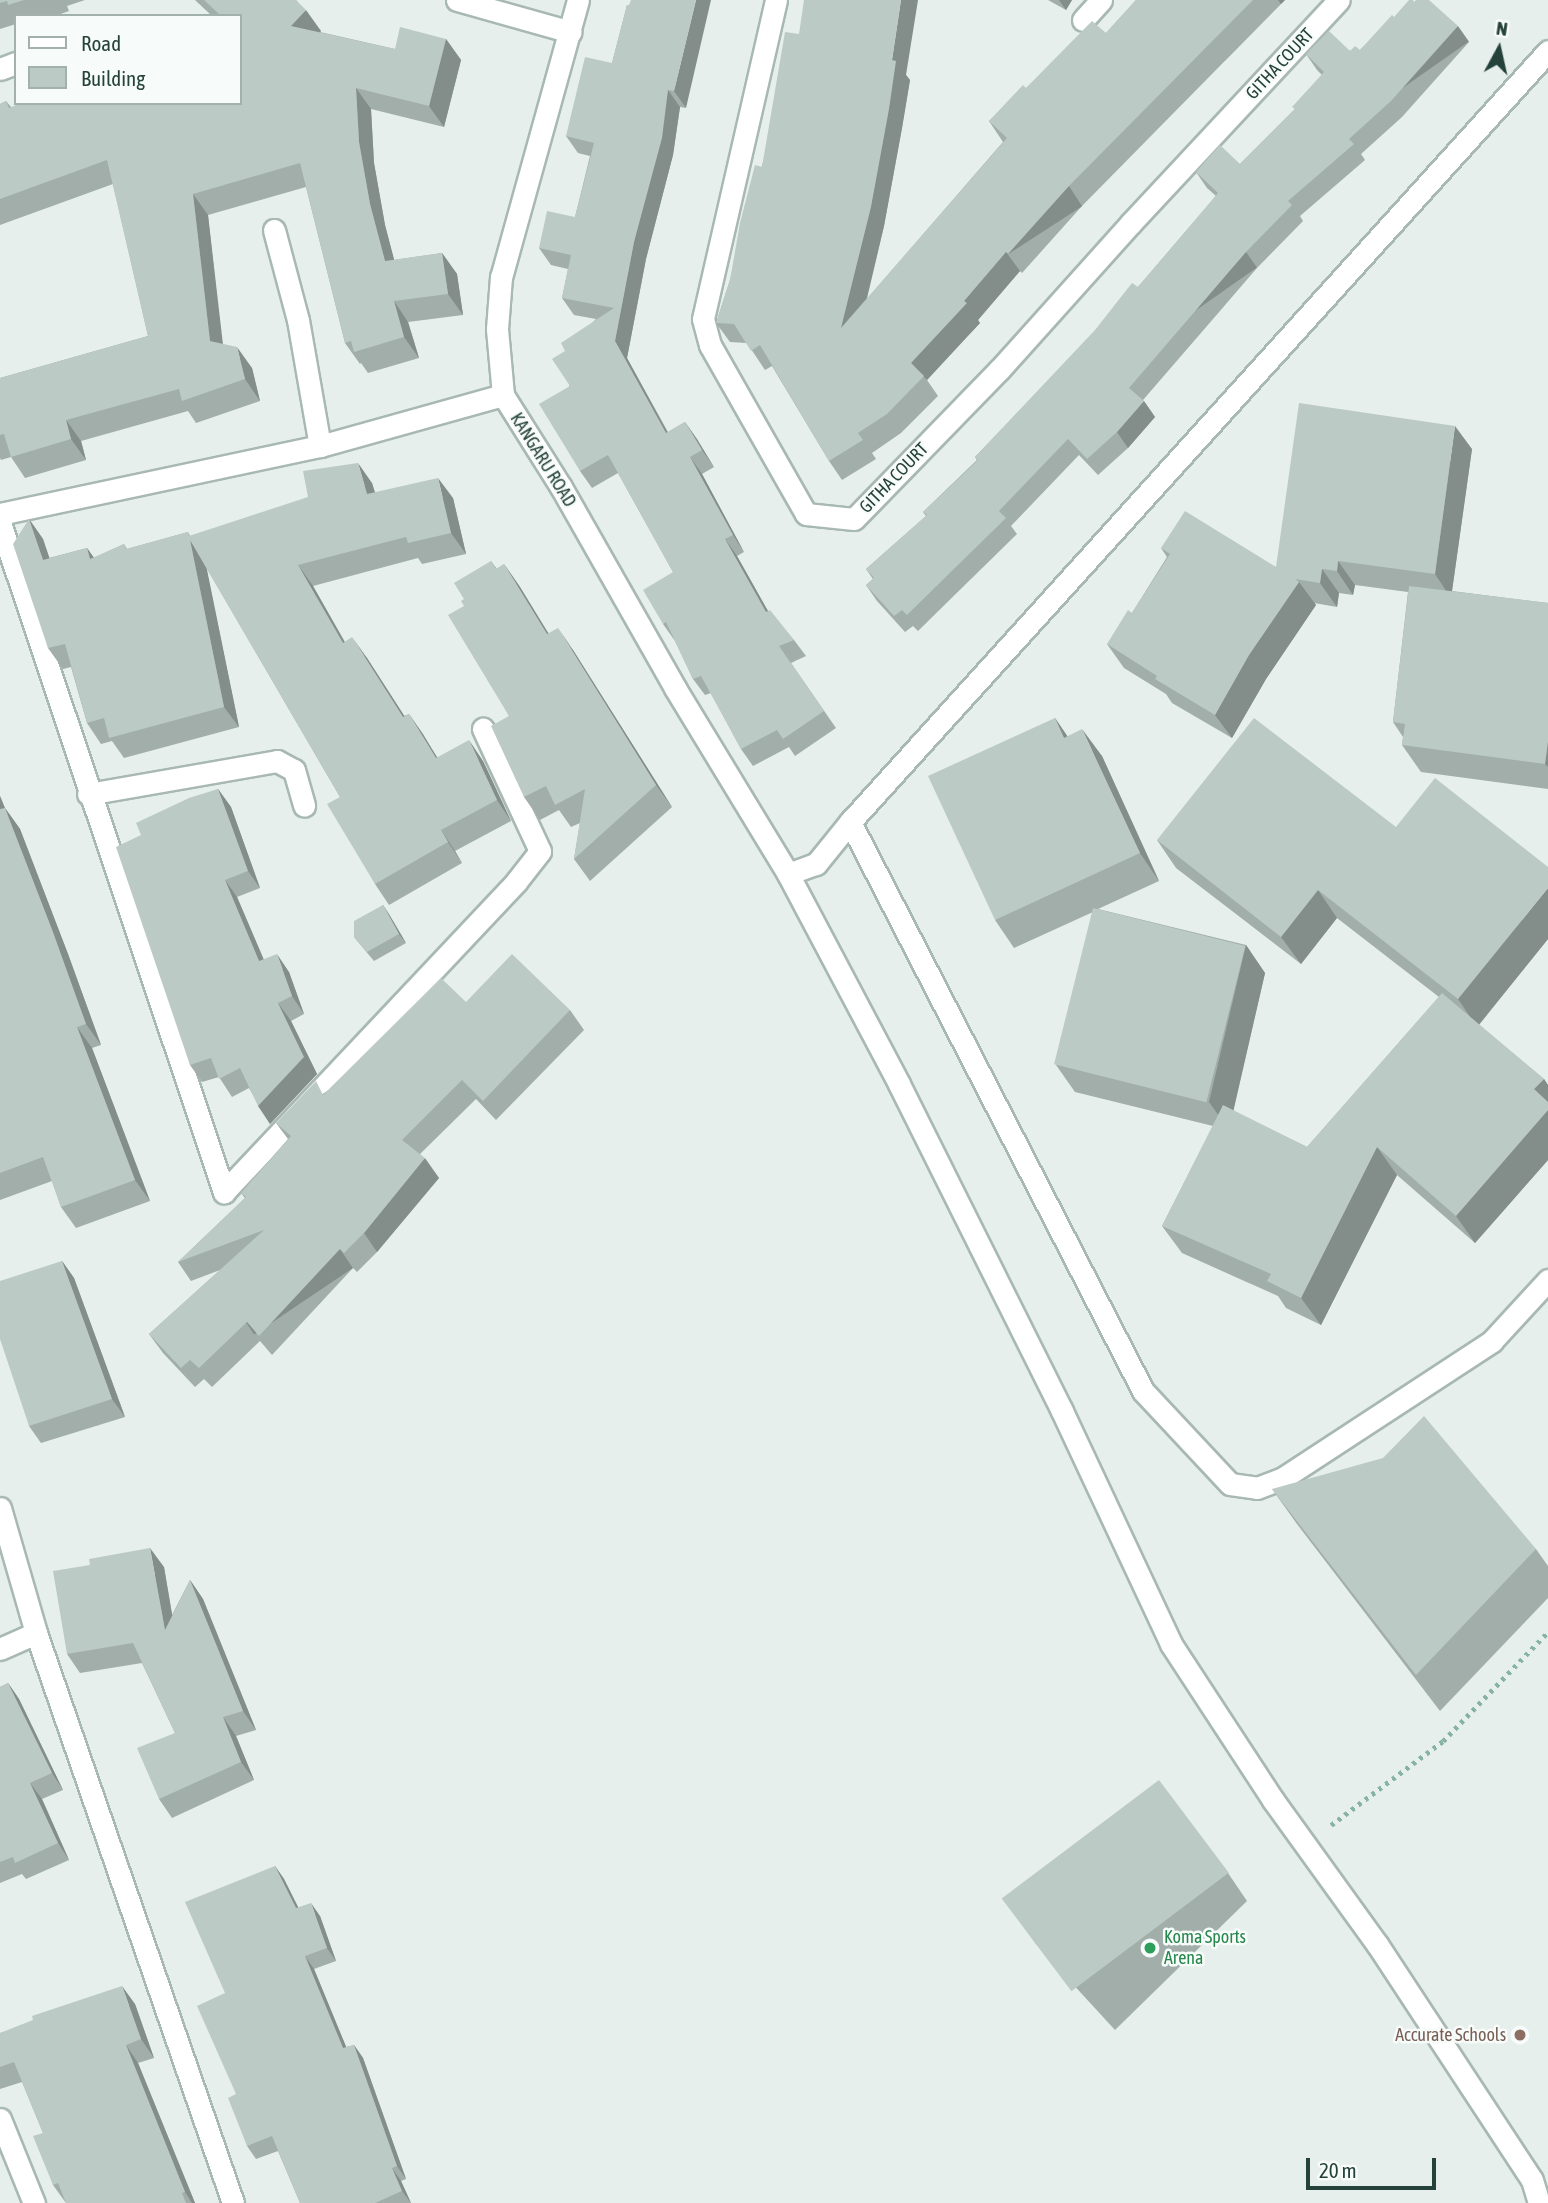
<!DOCTYPE html>
<html>
<head>
<meta charset="utf-8">
<style>
	body { margin:0 }
	#map { position:relative; width:1548px; height:2203px; overflow:hidden; background:#e6efeb; font-family:"Asap Condensed",sans-serif }
	div>[style] { position:absolute }
	.path>* { height:4.5px; margin-top:-2.25px; transform-origin:0; background:repeating-linear-gradient(90deg,#86b3a5 0 3.5px,transparent 0 8.5px) }
	.roads { filter:drop-shadow(2px 0 #a8b8b2) drop-shadow(-2px 0 #a8b8b2) drop-shadow(0 2px #a8b8b2) drop-shadow(0 -2px #a8b8b2) }
	.minor>* { height:21px; margin:-10.5px; padding:0 10.5px; transform-origin:10.5px; border-radius:10.5px; background:#fff }
	.wall>* { inset:0; background:#a1aea9 }
	.shaded-wall>* { inset:0; background:#838d89; transform-origin:0 0 }
	.building>* { inset:0; background:#bbcac4; transform-origin:0 0 }
	.dots>* { width:19px; height:19px; translate:-50% -50%; box-sizing:border-box; border:4px solid #f7fbf9; border-radius:50% }
	span { translate:-50% -50%; white-space:nowrap; text-align:center; line-height:1.15; -webkit-text-stroke:5px #f7fbf9; paint-order:stroke }
	.street-label { font-size:18px; color:#24423a }
	.leisure-label { font-size:18px; color:#27864d }
	.left { translate:0 -50%; text-align:left }
	.education-label { font-size:18px; color:#785e54 }
	.right { translate:-100% -50%; text-align:right }
	.legend { position:absolute; left:14px; top:14px; width:228px; height:91px; box-sizing:border-box; background:#f7fbf9; border:2px solid #a3b1ad; margin:0; padding:9px 12px; list-style:none; font-size:21px; color:#24423a }
	.legend li { display:flex; align-items:center; gap:14px; height:35px }
	.legend b { width:35px; border:2px solid #a3b1ad }
	.north { position:absolute; left:1464px; top:14px; width:70px; height:70px; -webkit-text-stroke:5px #f7fbf9; paint-order:stroke; rotate:8deg; font-size:19px; font-weight:700; line-height:28px; text-align:center; color:#24423a }
	.north::after { content:''; display:block; margin:auto; width:24px; height:32px; background:#24423a; clip-path:polygon(50% 0,100% 100%,50% 72%,0 100%) }
	.scale { position:absolute; left:1306px; top:2158px; width:130px; height:32px; box-sizing:border-box; border:4px solid #24423a; border-top:0; padding-left:9px; font-size:21px; line-height:24px; white-space:nowrap; color:#24423a; -webkit-text-stroke:5px #f7fbf9; paint-order:stroke }
</style>
</head>
<body>
<div id="map">
	<div class="path">
		<i style="left:1331px;top:1825px;width:140px;rotate:-36.9deg"></i>
		<i style="left:1443px;top:1741px;width:151px;rotate:-46.1deg"></i>
	</div>
	<div class="roads">
		<div class="minor">
			<i style="left:457px;top:0;width:118px;rotate:15.7deg"></i>
			<i style="left:578px;top:0;width:288px;rotate:105.5deg"></i>
			<i style="left:501px;top:277px;width:52px;rotate:94.4deg"></i>
			<i style="left:497px;top:329px;width:66px;rotate:84.8deg"></i>
			<i style="left:503px;top:395px;width:109px;rotate:57.8deg"></i>
			<i style="left:561px;top:487px;width:231px;rotate:60.4deg"></i>
			<i style="left:675px;top:688px;width:218px;rotate:58.7deg"></i>
			<i style="left:788px;top:874px;width:238px;rotate:62.1deg"></i>
			<i style="left:899px;top:1084px;width:365px;rotate:63.5deg"></i>
			<i style="left:1062px;top:1411px;width:257px;rotate:64.9deg"></i>
			<i style="left:1171px;top:1644px;width:186px;rotate:56.8deg"></i>
			<i style="left:1273px;top:1800px;width:178px;rotate:54.2deg"></i>
			<i style="left:1377px;top:1944px;width:282px;rotate:56.7deg"></i>
			<i style="left:1532px;top:2180px;width:24px;rotate:73deg"></i>
			<i style="left:776px;top:0;width:327px;rotate:102.9deg"></i>
			<i style="left:703px;top:319px;width:27px;rotate:75deg"></i>
			<i style="left:710px;top:345px;width:194px;rotate:60.4deg"></i>
			<i style="left:806px;top:514px;width:48px;rotate:5.9deg"></i>
			<i style="left:854px;top:519px;width:209px;rotate:-45.8deg"></i>
			<i style="left:1000px;top:369px;width:195px;rotate:-48.1deg"></i>
			<i style="left:1130px;top:224px;width:306px;rotate:-47deg"></i>
			<i style="left:1083px;top:20px;width:27px;rotate:-48deg"></i>
			<i style="left:0;top:69px;width:17px;rotate:-21deg"></i>
			<i style="left:274px;top:230px;width:93px;rotate:75.1deg"></i>
			<i style="left:298px;top:320px;width:128px;rotate:80.1deg"></i>
			<i style="left:0;top:514px;width:327px;rotate:-12deg"></i>
			<i style="left:320px;top:446px;width:190px;rotate:-15.6deg"></i>
			<i style="left:0;top:523px;width:706px;rotate:71.49deg"></i>
			<i style="left:224px;top:1192px;width:426px;rotate:-46.7deg"></i>
			<i style="left:516px;top:882px;width:39px;rotate:-52deg"></i>
			<i style="left:540px;top:851px;width:135px;rotate:-115deg"></i>
			<i style="left:88px;top:794px;width:192px;rotate:-9.9deg"></i>
			<i style="left:277px;top:761px;width:19px;rotate:28deg"></i>
			<i style="left:294px;top:770px;width:37px;rotate:74deg"></i>
			<i style="left:850px;top:822px;width:640px;rotate:62.75deg"></i>
			<i style="left:1143px;top:1391px;width:127px;rotate:46.9deg"></i>
			<i style="left:1230px;top:1484px;width:27px;rotate:8deg"></i>
			<i style="left:1257px;top:1488px;width:28px;rotate:-21deg"></i>
			<i style="left:1283px;top:1478px;width:250px;rotate:-33.2deg"></i>
			<i style="left:1492px;top:1341px;width:83px;rotate:-47.4deg"></i>
			<i style="left:788px;top:874px;width:30px;rotate:-20deg"></i>
			<i style="left:816px;top:864px;width:54px;rotate:-51deg"></i>
			<i style="left:850px;top:822px;width:1040px;rotate:-47.84deg"></i>
			<i style="left:0;top:1508px;width:130px;rotate:73.9deg"></i>
			<i style="left:36px;top:1633px;width:603px;rotate:70.93deg"></i>
			<i style="left:0;top:1649px;width:39px;rotate:-24deg"></i>
			<i style="left:0;top:2119px;width:91px;rotate:68deg"></i>
		</div>
	</div>
	<div class="wall">
		<i style="clip-path:polygon(0 0,85px 0,67px 6px,69px 11px,55px 16px,16px 16px,16px 24px,0 29px)"></i>
		<i style="clip-path:polygon(195px 0,296px 0,321px 31px,320px 32px,395px 49px,446px 39px,461px 60px,444px 127px,371px 109px,374px 163px,385px 225px,394px 260px,442px 253px,457px 274px,463px 315px,408px 322px,419px 358px,368px 373px,361px 363px,360px 364px,345px 343px,306px 187px,208px 215px,222px 344px,252px 368px,260px 401px,196px 423px,188px 411px,81px 441px,86px 460px,25px 478px,11px 457px,1px 460px,0 458px,0 378px,148px 336px,113px 184px,0 225px,0 104px,6px 101px,11px 107px,240px 103px,240px 16px,212px 16px)"></i>
		<i style="clip-path:polygon(1048px 0,1072px 0,1066px 10px)"></i>
		<i style="clip-path:polygon(1136px 0,1285px 0,1082px 206px,1022px 273px,1020px 271px,978px 320px,980px 323px,927px 380px,938px 396px,901px 433px,872px 453px,876px 459px,842px 480px,829px 461px,772px 366px,765px 370px,747px 343px,730px 342px,716px 323px,730px 280px,799px 34px,906px 75px,910px 80px,902px 128px,884px 226px,867px 299px,1003px 142px,989px 121px,1026px 88px,1106px 33px)"></i>
		<i style="clip-path:polygon(627px 5px,686px 108px,680px 107px,673px 155px,646px 259px,627px 358px,668px 432px,685px 422px,714px 467px,702px 474px,744px 552px,737px 556px,768px 611px,794px 640px,806px 656px,791px 663px,836px 728px,795px 756px,789px 747px,753px 766px,741px 749px,711px 693px,705px 695px,693px 679px,675px 641px,663px 624px,673px 572px,618px 473px,592px 488px,580px 471px,565px 351px,596px 319px,574px 315px,562px 298px,568px 269px,551px 265px,539px 248px,575px 217px,590px 156px,578px 153px,566px 136px,612px 63px)"></i>
		<i style="clip-path:polygon(1394px 17px,1469px 42px,1402px 117px,1361px 154px,1365px 160px,1300px 216px,1303px 221px,1257px 268px,1143px 400px,1155px 417px,1128px 448px,1098px 475px,1079px 455px,1011px 526px,1017px 534px,918px 631px,913px 626px,905px 632px,877px 601px,866px 585px,873px 579px,866px 569px,926px 516px,923px 512px,977px 460px,975px 457px,1138px 287px,1216px 196px,1207px 188px,1196px 172px,1240px 164px,1294px 110px,1322px 75px,1317px 70px,1306px 54px,1360px 50px)"></i>
		<i style="clip-path:polygon(1472px 449px,1452px 591px,1548px 603px,1548px 789px,1421px 772px,1402px 745px,1403px 737px,1393px 722px,1408px 592px,1355px 585px,1353px 595px,1339px 593px,1337px 607px,1314px 603px,1316px 605px,1266px 679px,1232px 738px,1172px 703px,1166px 694px,1124px 668px,1107px 644px,1132px 613px,1167px 557px,1161px 548px,1276px 567px)"></i>
		<i style="clip-path:polygon(372px 483px,375px 492px,453px 498px,466px 554px,422px 564px,418px 558px,313px 586px,345px 642px,367px 658px,404px 716px,409px 714px,437px 757px,483px 761px,511px 821px,455px 851px,462px 863px,389px 905px,375px 884px,340px 797px,206px 567px,239px 727px,124px 758px,112px 741px,101px 744px,87px 723px,71px 667px,63px 669px,48px 648px,29px 519px,43px 539px,49px 558px,87px 548px,94px 558px,124px 544px,127px 549px,188px 532px,190px 536px)"></i>
		<i style="clip-path:polygon(491px 561px,497px 569px,504px 564px,520px 587px,548px 633px,573px 650px,672px 807px,590px 881px,574px 859px,580px 823px,571px 827px,559px 810px,540px 820px,524px 797px,509px 716px,464px 606px,464px 599px)"></i>
		<i style="clip-path:polygon(1055px 718px,1067px 736px,1102px 756px,1159px 881px,1098px 909px,1246px 945px,1265px 973px,1233px 1111px,1307px 1147px,1439px 997px,1337px 918px,1301px 964px,1176px 868px,1157px 840px,1396px 827px,1548px 939px,1479px 1025px,1544px 1079px,1548px 1085px,1548px 1160px,1475px 1243px,1397px 1175px,1321px 1325px,1286px 1308px,1278px 1296px,1182px 1253px,1162px 1226px,1213px 1126px,1075px 1092px,1056px 1065px,1093px 912px,1014px 948px,995px 920px)"></i>
		<i style="clip-path:polygon(218px 789px,231px 807px,260px 888px,237px 897px,264px 960px,289px 972px,304px 1014px,291px 1021px,317px 1074px,270px 1124px,249px 1088px,232px 1097px,219px 1077px,202px 1082px,190px 1065px,141px 835px)"></i>
		<i style="clip-path:polygon(0 796px,5px 808px,20px 829px,68px 954px,101px 1045px,92px 1048px,150px 1201px,76px 1228px,61px 1207px,52px 1181px,0 1200px)"></i>
		<i style="clip-path:polygon(383px 905px,406px 943px,374px 961px,354px 937px)"></i>
		<i style="clip-path:polygon(466px 1002px,570px 1010px,584px 1030px,496px 1120px,476px 1099px,420px 1154px,439px 1178px,377px 1252px,357px 1272px,353px 1268px,272px 1355px,260px 1341px,212px 1387px,204px 1379px,195px 1387px,163px 1353px,149px 1334px,220px 1270px,191px 1281px,178px 1262px,245px 1198px,241px 1193px,288px 1139px,276px 1123px,324px 1093px)"></i>
		<i style="clip-path:polygon(62px 1261px,74px 1278px,125px 1417px,41px 1443px,29px 1426px)"></i>
		<i style="clip-path:polygon(1272px 1489px,1536px 1549px,1548px 1566px,1548px 1598px,1440px 1711px,1297px 1524px)"></i>
		<i style="clip-path:polygon(164px 1567px,172px 1615px,190px 1580px,203px 1599px,256px 1730px,236px 1736px,254px 1780px,172px 1818px,159px 1799px,175px 1733px,142px 1663px,80px 1673px,67px 1654px)"></i>
		<i style="clip-path:polygon(8px 1683px,19px 1699px,63px 1790px,42px 1799px,69px 1860px,26px 1879px,22px 1874px,0 1883px,0 1687px)"></i>
		<i style="clip-path:polygon(275px 1866px,284px 1879px,298px 1907px,320px 1916px,336px 1961px,314px 1969px,346px 2047px,354px 2045px,363px 2058px,406px 2179px,401px 2181px,411px 2203px,300px 2203px,278px 2151px,256px 2159px,247px 2146px,236px 2094px,225px 1993px)"></i>
		<i style="clip-path:polygon(1228px 1873px,1247px 1901px,1115px 2030px,1036px 1944px,1017px 1917px)"></i>
		<i style="clip-path:polygon(135px 2004px,154px 2058px,138px 2063px,195px 2203px,66px 2203px,53px 2185px,43px 2133px,22px 2082px,0 2089px,0 2033px)"></i>
	</div>
	<div class="shaded-wall">
		<i style="clip-path:polygon(696px 0,711px 0,686px 108px,674px 91px)"></i>
		<i style="clip-path:polygon(901px 0,918px 0,906px 75px,910px 80px,902px 128px,884px 226px,855px 347px,841px 328px,892px 60px)"></i>
		<i style="clip-path:polygon(1059px 0,1072px 0,1066px 10px)"></i>
		<i style="clip-path:polygon(1278px 0,1285px 0,1281px 4px)"></i>
		<i style="clip-path:polygon(306px 10px,321px 31px,306px 47px,291px 26px)"></i>
		<i style="left:1458px;top:26px;width:19px;height:101px;rotate:55deg"></i>
		<i style="clip-path:polygon(446px 39px,461px 60px,444px 127px,429px 106px)"></i>
		<i style="clip-path:polygon(356px 88px,371px 109px,374px 163px,385px 225px,400px 282px,385px 261px,370px 204px,359px 142px)"></i>
		<i style="clip-path:polygon(668px 90px,680px 107px,673px 155px,646px 259px,627px 358px,677px 450px,666px 433px,615px 341px,634px 242px)"></i>
		<i style="left:1069px;top:186px;width:24px;height:91px;rotate:57deg"></i>
		<i style="clip-path:polygon(193px 194px,208px 215px,225px 362px,210px 341px)"></i>
		<i style="clip-path:polygon(1006px 252px,1020px 271px,978px 320px,980px 323px,927px 380px,911px 363px)"></i>
		<i style="left:1246px;top:252px;width:19px;height:179px;rotate:55deg"></i>
		<i style="clip-path:polygon(442px 253px,457px 274px,463px 315px,448px 294px)"></i>
		<i style="clip-path:polygon(394px 301px,408px 322px,419px 358px,404px 337px)"></i>
		<i style="clip-path:polygon(237px 347px,252px 368px,260px 401px,245px 379px)"></i>
		<i style="clip-path:polygon(1144px 401px,1155px 417px,1128px 448px,1117px 432px)"></i>
		<i style="clip-path:polygon(66px 420px,81px 441px,86px 460px,71px 439px)"></i>
		<i style="clip-path:polygon(685px 422px,697px 439px,714px 467px,702px 450px)"></i>
		<i style="clip-path:polygon(1455px 426px,1472px 449px,1451px 598px,1435px 574px)"></i>
		<i style="clip-path:polygon(690px 457px,702px 474px,744px 552px,733px 535px)"></i>
		<i style="clip-path:polygon(358px 463px,372px 483px,381px 514px,367px 494px)"></i>
		<i style="clip-path:polygon(438px 478px,453px 498px,466px 554px,451px 533px)"></i>
		<i style="clip-path:polygon(29px 519px,43px 539px,57px 580px,43px 560px)"></i>
		<i style="clip-path:polygon(725px 539px,737px 556px,778px 629px,766px 612px)"></i>
		<i style="clip-path:polygon(190px 540px,205px 560px,239px 727px,224px 707px)"></i>
		<i style="clip-path:polygon(87px 548px,102px 569px,90px 559px)"></i>
		<i style="clip-path:polygon(1338px 561px,1355px 585px,1353px 595px,1337px 571px)"></i>
		<i style="clip-path:polygon(504px 564px,520px 587px,563px 657px,547px 634px)"></i>
		<i style="clip-path:polygon(298px 565px,313px 586px,357px 664px,343px 643px)"></i>
		<i style="clip-path:polygon(1322px 569px,1339px 593px,1337px 607px,1320px 583px)"></i>
		<i style="clip-path:polygon(1299px 582px,1316px 605px,1266px 679px,1232px 738px,1215px 715px,1249px 655px)"></i>
		<i style="clip-path:polygon(558px 628px,573px 650px,672px 807px,656px 785px)"></i>
		<i style="clip-path:polygon(352px 637px,367px 658px,418px 737px,403px 717px)"></i>
		<i style="clip-path:polygon(409px 714px,423px 734px,450px 779px,436px 758px)"></i>
		<i style="clip-path:polygon(1055px 718px,1074px 746px,1064px 738px)"></i>
		<i style="clip-path:polygon(1082px 729px,1102px 756px,1159px 881px,1140px 853px)"></i>
		<i style="clip-path:polygon(469px 740px,483px 761px,511px 821px,497px 800px)"></i>
		<i style="clip-path:polygon(1548px 741px,1548px 767px,1545px 764px)"></i>
		<i style="clip-path:polygon(218px 789px,231px 807px,260px 888px,248px 871px)"></i>
		<i style="clip-path:polygon(0 796px,14px 831px,0 812px)"></i>
		<i style="clip-path:polygon(5px 808px,20px 829px,68px 954px,101px 1045px,86px 1024px)"></i>
		<i style="clip-path:polygon(441px 830px,455px 851px,462px 863px,448px 842px)"></i>
		<i style="clip-path:polygon(225px 880px,237px 897px,272px 979px,259px 961px)"></i>
		<i style="clip-path:polygon(1548px 888px,1548px 939px,1477px 1027px,1458px 999px)"></i>
		<i style="clip-path:polygon(1318px 890px,1337px 918px,1301px 964px,1281px 937px)"></i>
		<i style="clip-path:polygon(383px 905px,389px 914px,406px 943px,399px 934px)"></i>
		<i style="clip-path:polygon(1246px 945px,1265px 973px,1229px 1130px,1209px 1102px)"></i>
		<i style="clip-path:polygon(277px 954px,289px 972px,304px 1014px,292px 996px)"></i>
		<i style="clip-path:polygon(278px 1003px,291px 1021px,317px 1074px,270px 1124px,258px 1106px)"></i>
		<i style="clip-path:polygon(77px 1027px,92px 1048px,150px 1201px,135px 1180px)"></i>
		<i style="clip-path:polygon(1544px 1079px,1548px 1085px,1548px 1109px,1534px 1089px)"></i>
		<i style="clip-path:polygon(1548px 1110px,1548px 1160px,1475px 1243px,1456px 1216px)"></i>
		<i style="clip-path:polygon(1377px 1147px,1397px 1175px,1321px 1325px,1301px 1298px)"></i>
		<i style="clip-path:polygon(425px 1158px,439px 1178px,377px 1252px,364px 1233px)"></i>
		<i style="left:340px;top:1249px;width:23px;height:119px;rotate:56deg"></i>
		<i style="clip-path:polygon(62px 1261px,74px 1278px,125px 1417px,112px 1399px)"></i>
		<i style="clip-path:polygon(150px 1548px,164px 1567px,178px 1649px,165px 1630px)"></i>
		<i style="clip-path:polygon(190px 1580px,203px 1599px,256px 1730px,243px 1711px)"></i>
		<i style="clip-path:polygon(8px 1683px,19px 1699px,63px 1790px,52px 1773px)"></i>
		<i style="clip-path:polygon(223px 1717px,236px 1736px,254px 1780px,241px 1762px)"></i>
		<i style="clip-path:polygon(30px 1783px,42px 1799px,69px 1860px,58px 1843px)"></i>
		<i style="clip-path:polygon(275px 1866px,284px 1879px,305px 1921px,296px 1908px)"></i>
		<i style="clip-path:polygon(311px 1903px,320px 1916px,336px 1961px,327px 1948px)"></i>
		<i style="clip-path:polygon(305px 1956px,314px 1969px,352px 2061px,343px 2048px)"></i>
		<i style="clip-path:polygon(122px 1986px,135px 2004px,154px 2058px,141px 2039px)"></i>
		<i style="clip-path:polygon(126px 2045px,138px 2063px,195px 2203px,192px 2203px,185px 2192px)"></i>
		<i style="clip-path:polygon(354px 2045px,363px 2058px,406px 2179px,397px 2166px)"></i>
		<i style="clip-path:polygon(392px 2168px,401px 2181px,411px 2203px,402px 2191px)"></i>
	</div>
	<div class="building">
		<i style="clip-path:polygon(0 0,24px 0,8px 5px,7px 1px,0 3px)"></i>
		<i style="clip-path:polygon(204px 0,296px 0,306px 10px,291px 26px,395px 49px,400px 27px,446px 39px,429px 106px,356px 88px,359px 142px,370px 204px,385px 261px,442px 253px,448px 294px,394px 301px,404px 337px,354px 352px,351px 341px,345px 343px,300px 163px,193px 194px,210px 341px,237px 347px,245px 379px,182px 401px,179px 389px,66px 420px,71px 439px,11px 457px,4px 434px,0 435px,0 378px,148px 336px,107px 160px,0 199px,0 104px,6px 101px,9px 108px,21px 103px,240px 103px,240px 16px,221px 16px)"></i>
		<i style="clip-path:polygon(631px 0,696px 0,674px 91px,668px 90px,662px 138px,634px 242px,615px 341px,666px 433px,685px 422px,702px 450px,690px 457px,733px 535px,725px 539px,766px 612px,770px 610px,794px 640px,779px 646px,824px 711px,783px 739px,777px 730px,741px 749px,701px 676px,693px 679px,666px 622px,663px 624px,643px 590px,673px 572px,608px 455px,580px 471px,539px 404px,570px 386px,552px 359px,565px 351px,561px 343px,614px 308px,562px 298px,571px 255px,539px 248px,547px 211px,575px 217px,594px 143px,566px 136px,585px 57px,612px 63px,627px 5px,629px 5px)"></i>
		<i style="clip-path:polygon(804px 0,901px 0,892px 60px,896px 61px,889px 109px,871px 207px,841px 328px,1007px 138px,989px 121px,1023px 85px,1026px 88px,1092px 21px,1106px 33px,1136px 0,1253px 0,1069px 186px,1008px 254px,1006px 252px,964px 301px,967px 303px,911px 363px,924px 376px,887px 414px,858px 433px,863px 440px,829px 461px,760px 345px,751px 351px,734px 324px,716px 323px,730px 280px,740px 223px,755px 165px,762px 167px,785px 32px,799px 34px)"></i>
		<i style="clip-path:polygon(1409px 0,1413px 0,1414px 2px,1416px 0,1429px 0,1458px 26px,1391px 101px,1349px 139px,1354px 144px,1288px 201px,1292px 205px,1246px 252px,1129px 388px,1144px 401px,1117px 432px,1087px 459px,1068px 439px,999px 511px,1006px 518px,907px 615px,902px 610px,894px 616px,866px 585px,874px 578px,866px 569px,927px 515px,923px 512px,978px 460px,975px 457px,1095px 330px,1132px 283px,1138px 287px,1218px 193px,1196px 172px,1220px 145px,1240px 164px,1295px 109px,1292px 107px,1324px 72px,1306px 54px,1329px 31px,1350px 51px,1355px 46px,1360px 50px,1392px 15px,1394px 17px)"></i>
		<i style="clip-path:polygon(1299px 403px,1455px 426px,1435px 574px,1338px 561px,1337px 571px,1322px 569px,1320px 583px,1295px 579px,1299px 582px,1249px 655px,1215px 715px,1155px 679px,1157px 676px,1107px 644px,1128px 610px,1132px 613px,1170px 554px,1161px 548px,1185px 511px,1276px 567px)"></i>
		<i style="clip-path:polygon(358px 463px,367px 494px,438px 478px,451px 533px,408px 543px,406px 537px,298px 565px,343px 643px,352px 637px,403px 717px,409px 714px,436px 758px,469px 740px,497px 800px,441px 830px,448px 842px,375px 884px,327px 804px,340px 797px,190px 540px,224px 707px,109px 738px,104px 718px,87px 723px,65px 644px,48px 648px,13px 544px,29px 519px,43px 560px,87px 548px,90px 559px,124px 544px,126px 549px,188px 532px,189px 536px,308px 497px,303px 471px)"></i>
		<i style="clip-path:polygon(491px 561px,496px 569px,504px 564px,547px 634px,558px 628px,656px 785px,574px 859px,585px 789px,555px 805px,546px 786px,524px 797px,491px 726px,509px 716px,448px 615px,464px 606px,461px 601px,464px 599px,454px 583px)"></i>
		<i style="clip-path:polygon(1409px 586px,1548px 603px,1548px 741px,1545px 764px,1402px 745px,1405px 724px,1393px 722px)"></i>
		<i style="clip-path:polygon(1055px 718px,1064px 738px,1082px 729px,1140px 853px,995px 920px,928px 776px)"></i>
		<i style="clip-path:polygon(1254px 718px,1396px 827px,1435px 778px,1548px 867px,1548px 888px,1458px 999px,1318px 890px,1281px 937px,1157px 840px)"></i>
		<i style="clip-path:polygon(218px 789px,248px 871px,225px 880px,259px 961px,277px 954px,292px 996px,278px 1003px,304px 1057px,258px 1106px,240px 1068px,219px 1079px,211px 1058px,190px 1065px,116px 847px,141px 835px,136px 823px,189px 798px)"></i>
		<i style="clip-path:polygon(5px 808px,53px 932px,86px 1024px,77px 1027px,135px 1180px,61px 1207px,43px 1157px,0 1173px,0 809px)"></i>
		<i style="clip-path:polygon(383px 905px,399px 934px,367px 952px,354px 937px,354px 921px)"></i>
		<i style="left:1093px;top:908px;width:157px;height:161px;rotate:14deg"></i>
		<i style="clip-path:polygon(512px 954px,570px 1010px,483px 1101px,462px 1080px,402px 1140px,425px 1158px,364px 1233px,344px 1253px,340px 1249px,259px 1336px,247px 1322px,199px 1368px,190px 1360px,181px 1368px,149px 1334px,264px 1230px,178px 1262px,246px 1197px,241px 1193px,291px 1136px,276px 1123px,316px 1081px,323px 1095px,441px 978px,466px 1002px)"></i>
		<i style="clip-path:polygon(1442px 993px,1544px 1079px,1534px 1089px,1548px 1102px,1548px 1110px,1456px 1216px,1377px 1147px,1301px 1298px,1267px 1281px,1271px 1274px,1162px 1226px,1223px 1105px,1307px 1147px)"></i>
		<i style="clip-path:polygon(62px 1261px,112px 1399px,29px 1426px,0 1339px,0 1281px)"></i>
		<i style="clip-path:polygon(1424px 1416px,1536px 1549px,1416px 1675px,1272px 1489px,1383px 1458px)"></i>
		<i style="clip-path:polygon(150px 1548px,165px 1630px,190px 1580px,243px 1711px,223px 1717px,241px 1762px,159px 1799px,137px 1748px,175px 1733px,133px 1643px,67px 1654px,53px 1571px,90px 1565px,89px 1559px)"></i>
		<i style="clip-path:polygon(8px 1683px,52px 1773px,30px 1783px,58px 1843px,15px 1863px,13px 1857px,0 1862px,0 1687px)"></i>
		<i style="left:1159px;top:1780px;width:116px;height:197px;rotate:53deg"></i>
		<i style="clip-path:polygon(275px 1866px,296px 1908px,311px 1903px,327px 1948px,305px 1956px,343px 2048px,354px 2045px,397px 2166px,392px 2168px,402px 2191px,375px 2203px,300px 2203px,272px 2136px,247px 2146px,228px 2098px,236px 2094px,197px 2006px,225px 1993px,185px 1902px)"></i>
		<i style="clip-path:polygon(122px 1986px,141px 2039px,126px 2045px,185px 2192px,182px 2193px,186px 2203px,66px 2203px,58px 2183px,53px 2185px,33px 2136px,43px 2133px,14px 2062px,0 2067px,0 2033px,33px 2020px,32px 2016px)"></i>
	</div>
	<div class="dots">
		<i style="left:1150px;top:1948px;background:#2e9e5b"></i>
		<i style="left:1520px;top:2035px;background:#8d6e63"></i>
	</div>
	<div class="street-label">
		<span style="left:1280px;top:64px;rotate:-47deg">GITHA COURT</span>
		<span style="left:543px;top:460px;rotate:58deg">KANGARU ROAD</span>
		<span style="left:894px;top:478px;rotate:-46deg">GITHA COURT</span>
	</div>
	<div class="leisure-label">
		<span class="left" style="left:1164px;top:1948px">Koma Sports<br>Arena</span>
	</div>
	<div class="education-label">
		<span class="right" style="left:1506px;top:2035px">Accurate Schools</span>
	</div>
	<ul class="legend">
	<li><b style="height:9px;background:#fff"></b>Road</li>
	<li><b style="height:19px;background:#bbcac4"></b>Building</li>
	</ul>
	<div class="north">N</div>
	<div class="scale">20 m</div>
</div>
</body>
</html>
